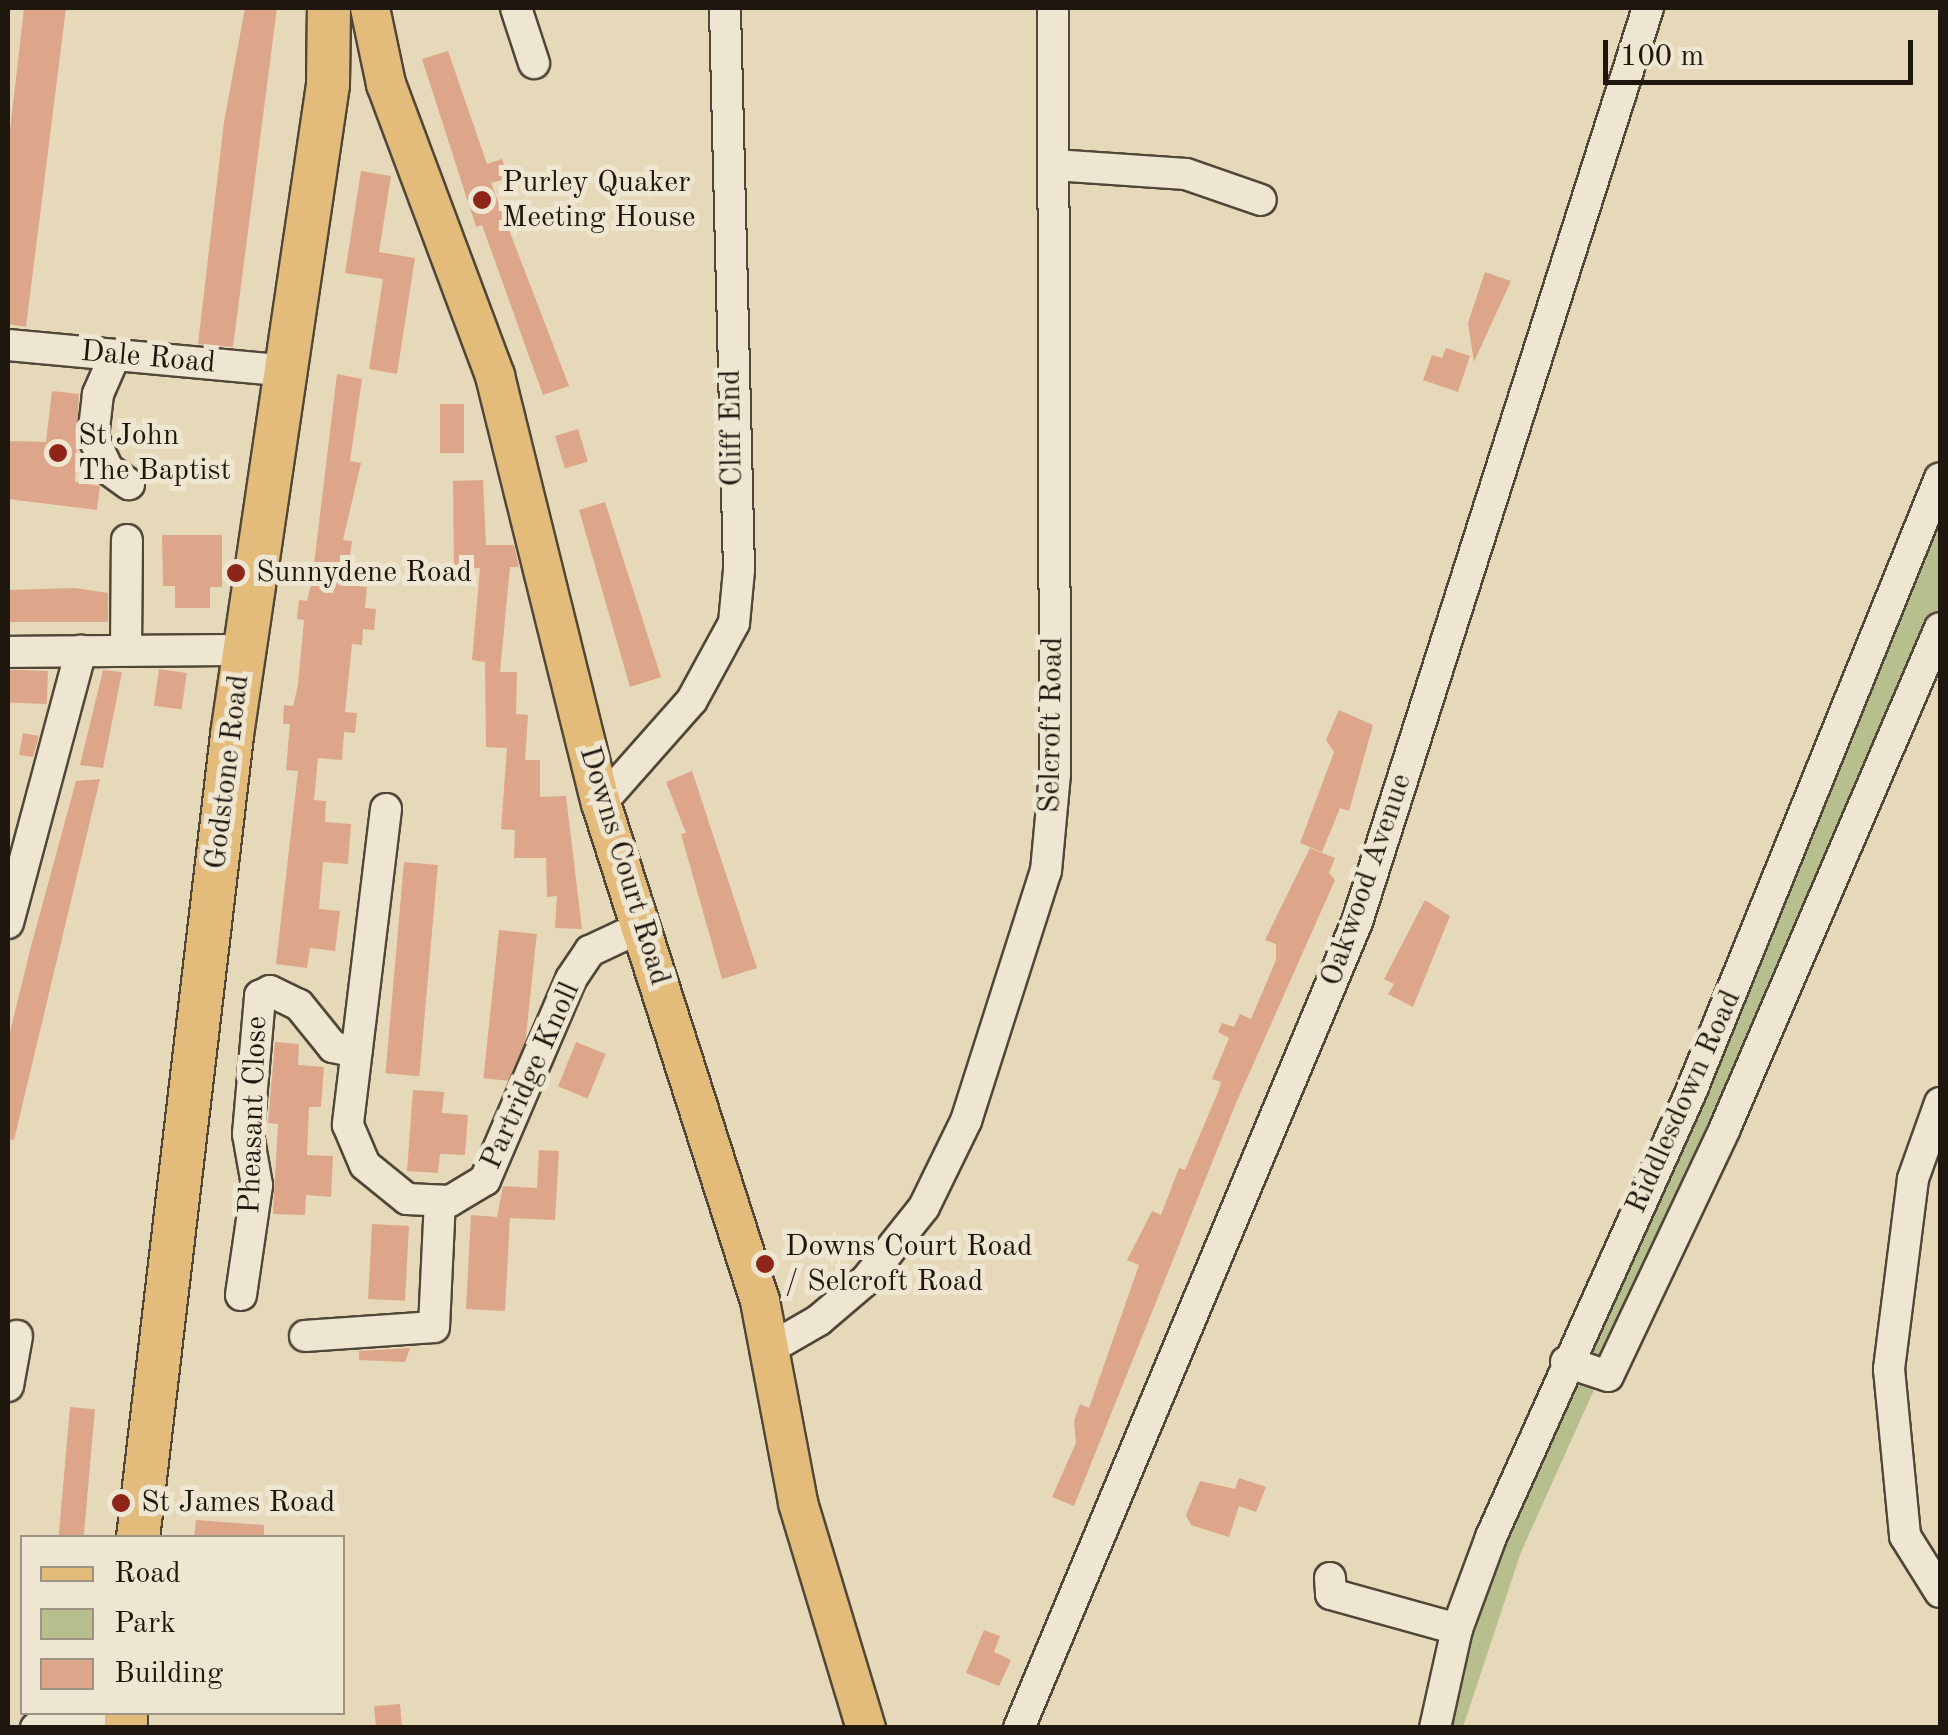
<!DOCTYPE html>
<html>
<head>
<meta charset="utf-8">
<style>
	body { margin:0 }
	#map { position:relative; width:1948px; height:1735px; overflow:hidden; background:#e6d9b9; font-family:"Old Standard TT",serif }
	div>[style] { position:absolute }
	.green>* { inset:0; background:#b7bf8e }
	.building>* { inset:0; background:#dda68a; transform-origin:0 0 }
	.roads { filter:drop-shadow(2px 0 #514738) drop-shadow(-2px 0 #514738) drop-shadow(0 2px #514738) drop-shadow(0 -2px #514738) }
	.minor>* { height:30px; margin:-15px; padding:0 15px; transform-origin:15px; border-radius:15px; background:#efe6d2 }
	.major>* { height:38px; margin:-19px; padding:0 19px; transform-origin:19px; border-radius:19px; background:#e3bc7c }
	.highway>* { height:42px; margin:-21px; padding:0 21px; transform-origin:21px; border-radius:21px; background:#e3bc7c }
	.dots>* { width:28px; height:28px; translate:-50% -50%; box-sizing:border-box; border:5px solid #efe6d2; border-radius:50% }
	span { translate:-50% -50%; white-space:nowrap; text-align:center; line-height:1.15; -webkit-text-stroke:10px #efe6d2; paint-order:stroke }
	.poi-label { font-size:30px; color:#1f160d }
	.left { translate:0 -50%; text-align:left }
	.street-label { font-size:30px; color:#1f160d }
	.frame { position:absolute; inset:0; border:10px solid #1f160d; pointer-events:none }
	.legend { position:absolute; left:20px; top:1535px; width:325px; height:180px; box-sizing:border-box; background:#efe6d2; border:2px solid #9c9383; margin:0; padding:12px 18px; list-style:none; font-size:30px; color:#1f160d }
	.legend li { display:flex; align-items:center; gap:20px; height:50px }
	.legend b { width:50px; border:2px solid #9c9383 }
	.scale { position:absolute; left:1603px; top:40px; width:310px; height:45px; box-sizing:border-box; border:5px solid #1f160d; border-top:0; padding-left:12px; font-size:30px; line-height:35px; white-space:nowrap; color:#1f160d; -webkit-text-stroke:8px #efe6d2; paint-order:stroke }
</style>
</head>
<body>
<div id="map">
	<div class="green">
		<i style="clip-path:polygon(1940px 502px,1940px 603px,1906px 697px,1521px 1552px,1463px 1727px,1445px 1728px,1466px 1632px)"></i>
	</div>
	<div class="building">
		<i style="clip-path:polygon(24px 8px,66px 8px,26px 327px,8px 324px,8px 148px)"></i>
		<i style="clip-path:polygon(245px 8px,277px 8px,233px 347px,198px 344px,224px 122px)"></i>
		<i style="clip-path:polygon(448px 51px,487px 164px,502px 159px,508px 178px,491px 183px,569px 386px,543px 395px,482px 225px,476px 227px,422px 59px)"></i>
		<i style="clip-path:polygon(361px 171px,391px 176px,379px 252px,415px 258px,397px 374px,369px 369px,383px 279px,345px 273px)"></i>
		<i style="clip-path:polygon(1485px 272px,1511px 281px,1474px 362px,1468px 323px)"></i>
		<i style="clip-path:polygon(1446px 348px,1470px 356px,1458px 392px,1423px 380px,1432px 355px,1442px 358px)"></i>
		<i style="clip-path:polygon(337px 374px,362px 379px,350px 461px,361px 463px,343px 540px,352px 541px,346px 585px,367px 587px,365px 608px,376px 609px,374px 630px,363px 629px,362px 645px,352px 644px,345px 712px,357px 713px,355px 733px,344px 732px,342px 760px,318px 758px,314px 800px,326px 801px,325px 822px,351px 824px,348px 864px,323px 862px,319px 909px,340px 911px,335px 951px,310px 948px,307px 968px,276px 964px,298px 771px,286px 770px,290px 724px,283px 724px,284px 705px,293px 706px,298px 685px,304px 620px,297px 619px,299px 600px,307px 601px,312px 581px)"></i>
		<i style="clip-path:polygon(52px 391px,79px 394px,75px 482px,100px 486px,97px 510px,8px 499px,8px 441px,46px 442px)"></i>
		<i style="left:440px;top:404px;width:24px;height:49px"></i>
		<i style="left:578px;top:429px;width:34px;height:24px;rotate:73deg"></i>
		<i style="clip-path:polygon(483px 480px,486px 545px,514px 545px,519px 567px,510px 567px,500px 672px,517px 672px,516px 714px,528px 715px,525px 760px,540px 760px,540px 797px,566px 796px,582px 929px,555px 928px,557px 896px,547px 897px,546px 858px,514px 858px,515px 830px,501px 829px,507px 748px,486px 747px,485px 662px,472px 660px,480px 568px,454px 568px,453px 481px)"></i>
		<i style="clip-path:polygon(605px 502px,661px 677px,630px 687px,579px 510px)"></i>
		<i style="clip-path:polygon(162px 535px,222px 535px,222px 587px,210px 587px,210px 608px,175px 608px,175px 586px,163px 586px)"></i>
		<i style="clip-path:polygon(75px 588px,108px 593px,108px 622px,8px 622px,8px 590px)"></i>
		<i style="left:159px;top:669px;width:28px;height:37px;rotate:8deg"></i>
		<i style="clip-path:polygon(103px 670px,122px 672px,103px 768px,80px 765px)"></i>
		<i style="left:48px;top:671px;width:33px;height:40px;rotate:92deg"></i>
		<i style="clip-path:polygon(1339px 710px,1373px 725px,1349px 811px,1340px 808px,1322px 852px,1300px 843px,1334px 752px,1326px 740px)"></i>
		<i style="clip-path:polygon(23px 733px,39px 736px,33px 757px,19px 755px)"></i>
		<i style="clip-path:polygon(692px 771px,757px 968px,722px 979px,681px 834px,686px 833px,666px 782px)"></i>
		<i style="clip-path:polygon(100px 779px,14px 1140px,8px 1139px,8px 1040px,30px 950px,76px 781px)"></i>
		<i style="clip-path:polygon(1310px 848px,1335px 858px,1329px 873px,1335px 880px,1236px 1103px,1074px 1506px,1052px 1497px,1076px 1443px,1074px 1421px,1080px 1404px,1089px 1408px,1139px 1265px,1127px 1260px,1152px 1211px,1161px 1215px,1179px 1168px,1185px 1170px,1218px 1092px,1221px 1082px,1212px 1079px,1229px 1038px,1218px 1032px,1222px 1023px,1234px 1027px,1240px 1014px,1251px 1019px,1276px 960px,1276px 944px,1265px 940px)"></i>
		<i style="left:404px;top:862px;width:34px;height:212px;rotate:5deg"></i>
		<i style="clip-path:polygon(1425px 900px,1450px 916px,1413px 1007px,1388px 994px,1394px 984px,1384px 979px)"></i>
		<i style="left:499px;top:930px;width:38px;height:149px;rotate:6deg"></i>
		<i style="clip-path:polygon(275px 1042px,299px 1044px,298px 1065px,324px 1067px,321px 1107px,309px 1107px,307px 1155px,333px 1156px,331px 1197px,306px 1195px,305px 1215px,273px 1214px,278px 1124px,268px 1123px)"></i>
		<i style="left:576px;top:1042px;width:32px;height:48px;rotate:22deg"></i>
		<i style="clip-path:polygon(413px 1090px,444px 1092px,442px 1113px,468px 1115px,465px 1155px,440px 1154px,438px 1173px,407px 1171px)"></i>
		<i style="clip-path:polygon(539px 1150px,559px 1151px,555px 1220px,510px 1218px,505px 1311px,466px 1309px,471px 1215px,497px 1217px,503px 1186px,537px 1188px)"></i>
		<i style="left:372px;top:1224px;width:37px;height:75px;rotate:3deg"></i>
		<i style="clip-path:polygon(410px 1348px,405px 1362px,359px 1360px,359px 1351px)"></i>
		<i style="left:70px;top:1407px;width:25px;height:132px;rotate:5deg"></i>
		<i style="clip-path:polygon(1239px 1478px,1266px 1487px,1256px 1512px,1239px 1506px,1229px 1537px,1191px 1525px,1186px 1515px,1200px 1481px,1235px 1489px)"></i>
		<i style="clip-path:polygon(196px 1520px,264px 1525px,264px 1538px,194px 1538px)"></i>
		<i style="clip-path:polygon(984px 1630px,1000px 1636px,994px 1652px,1011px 1660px,999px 1686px,966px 1673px)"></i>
		<i style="left:400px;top:1704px;width:24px;height:26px;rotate:85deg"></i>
	</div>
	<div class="roads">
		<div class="minor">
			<i style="left:516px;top:8px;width:58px;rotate:71.9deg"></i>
			<i style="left:1054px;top:165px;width:132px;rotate:3.9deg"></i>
			<i style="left:1186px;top:174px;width:79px;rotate:19.1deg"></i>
			<i style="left:8px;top:345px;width:282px;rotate:5.3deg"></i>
			<i style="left:115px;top:355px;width:43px;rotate:113.6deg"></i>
			<i style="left:98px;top:394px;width:43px;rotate:96.6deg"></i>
			<i style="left:93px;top:437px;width:35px;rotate:65deg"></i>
			<i style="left:108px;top:469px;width:26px;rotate:36deg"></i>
			<i style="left:126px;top:650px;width:110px;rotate:-89.5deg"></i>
			<i style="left:8px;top:652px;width:236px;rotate:-0.5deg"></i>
			<i style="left:601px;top:803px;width:137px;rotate:-48.5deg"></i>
			<i style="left:692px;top:700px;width:88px;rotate:-61.4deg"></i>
			<i style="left:734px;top:623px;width:53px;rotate:-84.6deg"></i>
			<i style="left:739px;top:570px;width:562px;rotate:-91.43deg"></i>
			<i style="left:386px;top:809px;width:318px;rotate:96.9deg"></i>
			<i style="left:348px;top:1125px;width:43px;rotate:67deg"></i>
			<i style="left:365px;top:1165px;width:54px;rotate:39deg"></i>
			<i style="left:407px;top:1199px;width:43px;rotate:2.7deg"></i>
			<i style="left:450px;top:1201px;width:41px;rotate:-31deg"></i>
			<i style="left:485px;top:1180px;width:219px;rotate:-66.8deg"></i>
			<i style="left:571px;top:979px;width:34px;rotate:-56deg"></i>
			<i style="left:590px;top:951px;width:56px;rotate:-25.2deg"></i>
			<i style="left:8px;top:923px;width:282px;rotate:-75deg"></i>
			<i style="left:1940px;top:1103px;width:81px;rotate:109.6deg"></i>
			<i style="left:1913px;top:1179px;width:192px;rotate:97.2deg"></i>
			<i style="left:1889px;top:1369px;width:168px;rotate:84.5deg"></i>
			<i style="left:1905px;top:1536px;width:66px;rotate:58deg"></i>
			<i style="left:241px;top:1295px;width:111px;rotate:-81.7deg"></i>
			<i style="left:257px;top:1185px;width:52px;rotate:-100deg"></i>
			<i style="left:248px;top:1134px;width:139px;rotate:-85deg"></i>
			<i style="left:260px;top:996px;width:11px;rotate:-27deg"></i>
			<i style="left:270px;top:991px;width:32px;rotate:26deg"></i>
			<i style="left:299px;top:1005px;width:54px;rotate:51deg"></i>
			<i style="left:333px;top:1047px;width:24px;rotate:12deg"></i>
			<i style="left:305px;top:1336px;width:129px;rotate:-4deg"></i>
			<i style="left:434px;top:1327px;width:125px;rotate:-87.3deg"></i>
			<i style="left:769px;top:1349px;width:58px;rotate:-30.1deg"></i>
			<i style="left:819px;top:1320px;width:62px;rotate:-40.4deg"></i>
			<i style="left:866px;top:1280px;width:93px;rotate:-51.5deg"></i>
			<i style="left:924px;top:1207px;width:96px;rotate:-64deg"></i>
			<i style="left:966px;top:1121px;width:262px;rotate:-72.3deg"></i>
			<i style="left:1046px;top:871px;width:97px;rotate:-84.7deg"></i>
			<i style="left:1055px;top:774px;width:766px;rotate:-90.15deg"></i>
			<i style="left:1566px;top:1362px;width:44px;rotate:18.4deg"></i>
			<i style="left:1608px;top:1376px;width:274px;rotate:-64.7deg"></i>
			<i style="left:1725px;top:1128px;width:544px;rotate:-66.73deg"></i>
			<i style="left:8px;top:1386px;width:51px;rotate:-79.8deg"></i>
			<i style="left:1330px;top:1578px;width:16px;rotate:86deg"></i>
			<i style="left:1331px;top:1594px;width:131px;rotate:15.5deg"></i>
			<i style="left:36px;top:1728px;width:59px;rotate:-1.9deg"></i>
			<i style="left:1019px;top:1728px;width:874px;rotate:-67.25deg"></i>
			<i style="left:1357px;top:922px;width:959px;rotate:-72.34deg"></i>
			<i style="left:1435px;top:1728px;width:101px;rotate:-77.5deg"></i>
			<i style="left:1457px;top:1629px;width:98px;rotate:-69.7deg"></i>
			<i style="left:1491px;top:1537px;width:491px;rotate:-65.8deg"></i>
			<i style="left:1692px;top:1089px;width:659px;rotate:-67.91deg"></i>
		</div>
		<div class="major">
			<i style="left:370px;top:8px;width:78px;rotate:78.1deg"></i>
			<i style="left:386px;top:84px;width:312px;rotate:69.5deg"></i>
			<i style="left:495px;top:376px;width:440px;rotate:76.1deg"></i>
			<i style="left:601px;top:803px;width:523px;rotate:72.29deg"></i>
			<i style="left:760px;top:1301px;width:206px;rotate:79.3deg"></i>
			<i style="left:798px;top:1503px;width:235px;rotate:73.2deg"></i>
		</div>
		<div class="highway">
			<i style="left:138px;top:1538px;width:808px;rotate:-83.32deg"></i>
			<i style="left:232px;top:735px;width:657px;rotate:-81.6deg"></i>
			<i style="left:328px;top:85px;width:77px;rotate:-89.3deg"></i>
			<i style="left:126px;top:1728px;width:16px;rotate:-90deg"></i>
		</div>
	</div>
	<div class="dots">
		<i style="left:482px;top:200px;background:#8f2418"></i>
		<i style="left:58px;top:453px;background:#8f2418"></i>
		<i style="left:236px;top:573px;background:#8f2418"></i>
		<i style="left:765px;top:1264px;background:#8f2418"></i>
		<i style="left:121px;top:1503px;background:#8f2418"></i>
	</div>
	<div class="poi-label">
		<span class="left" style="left:502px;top:200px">Purley Quaker<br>Meeting House</span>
		<span class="left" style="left:78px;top:453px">St John<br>The Baptist</span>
		<span class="left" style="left:256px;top:573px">Sunnydene Road</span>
		<span class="left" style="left:785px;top:1264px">Downs Court Road<br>/ Selcroft Road</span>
		<span class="left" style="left:141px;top:1503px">St James Road</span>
	</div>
	<div class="street-label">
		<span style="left:148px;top:358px;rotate:5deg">Dale Road</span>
		<span style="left:732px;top:428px;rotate:-91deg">Cliff End</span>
		<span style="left:1052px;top:725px;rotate:-89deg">Selcroft Road</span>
		<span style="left:228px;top:772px;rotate:-83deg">Godstone Road</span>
		<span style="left:624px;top:866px;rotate:73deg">Downs Court Road</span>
		<span style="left:1367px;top:880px;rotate:-71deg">Oakwood Avenue</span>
		<span style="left:531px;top:1076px;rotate:-66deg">Partridge Knoll</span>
		<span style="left:1684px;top:1102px;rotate:-66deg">Riddlesdown Road</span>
		<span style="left:254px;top:1115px;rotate:-88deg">Pheasant Close</span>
	</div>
	<div class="frame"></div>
	<ul class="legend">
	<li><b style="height:12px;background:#e3bc7c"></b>Road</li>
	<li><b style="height:28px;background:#b7bf8e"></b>Park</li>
	<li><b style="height:28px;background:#dda68a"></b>Building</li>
	</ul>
	<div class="scale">100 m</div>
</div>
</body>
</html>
